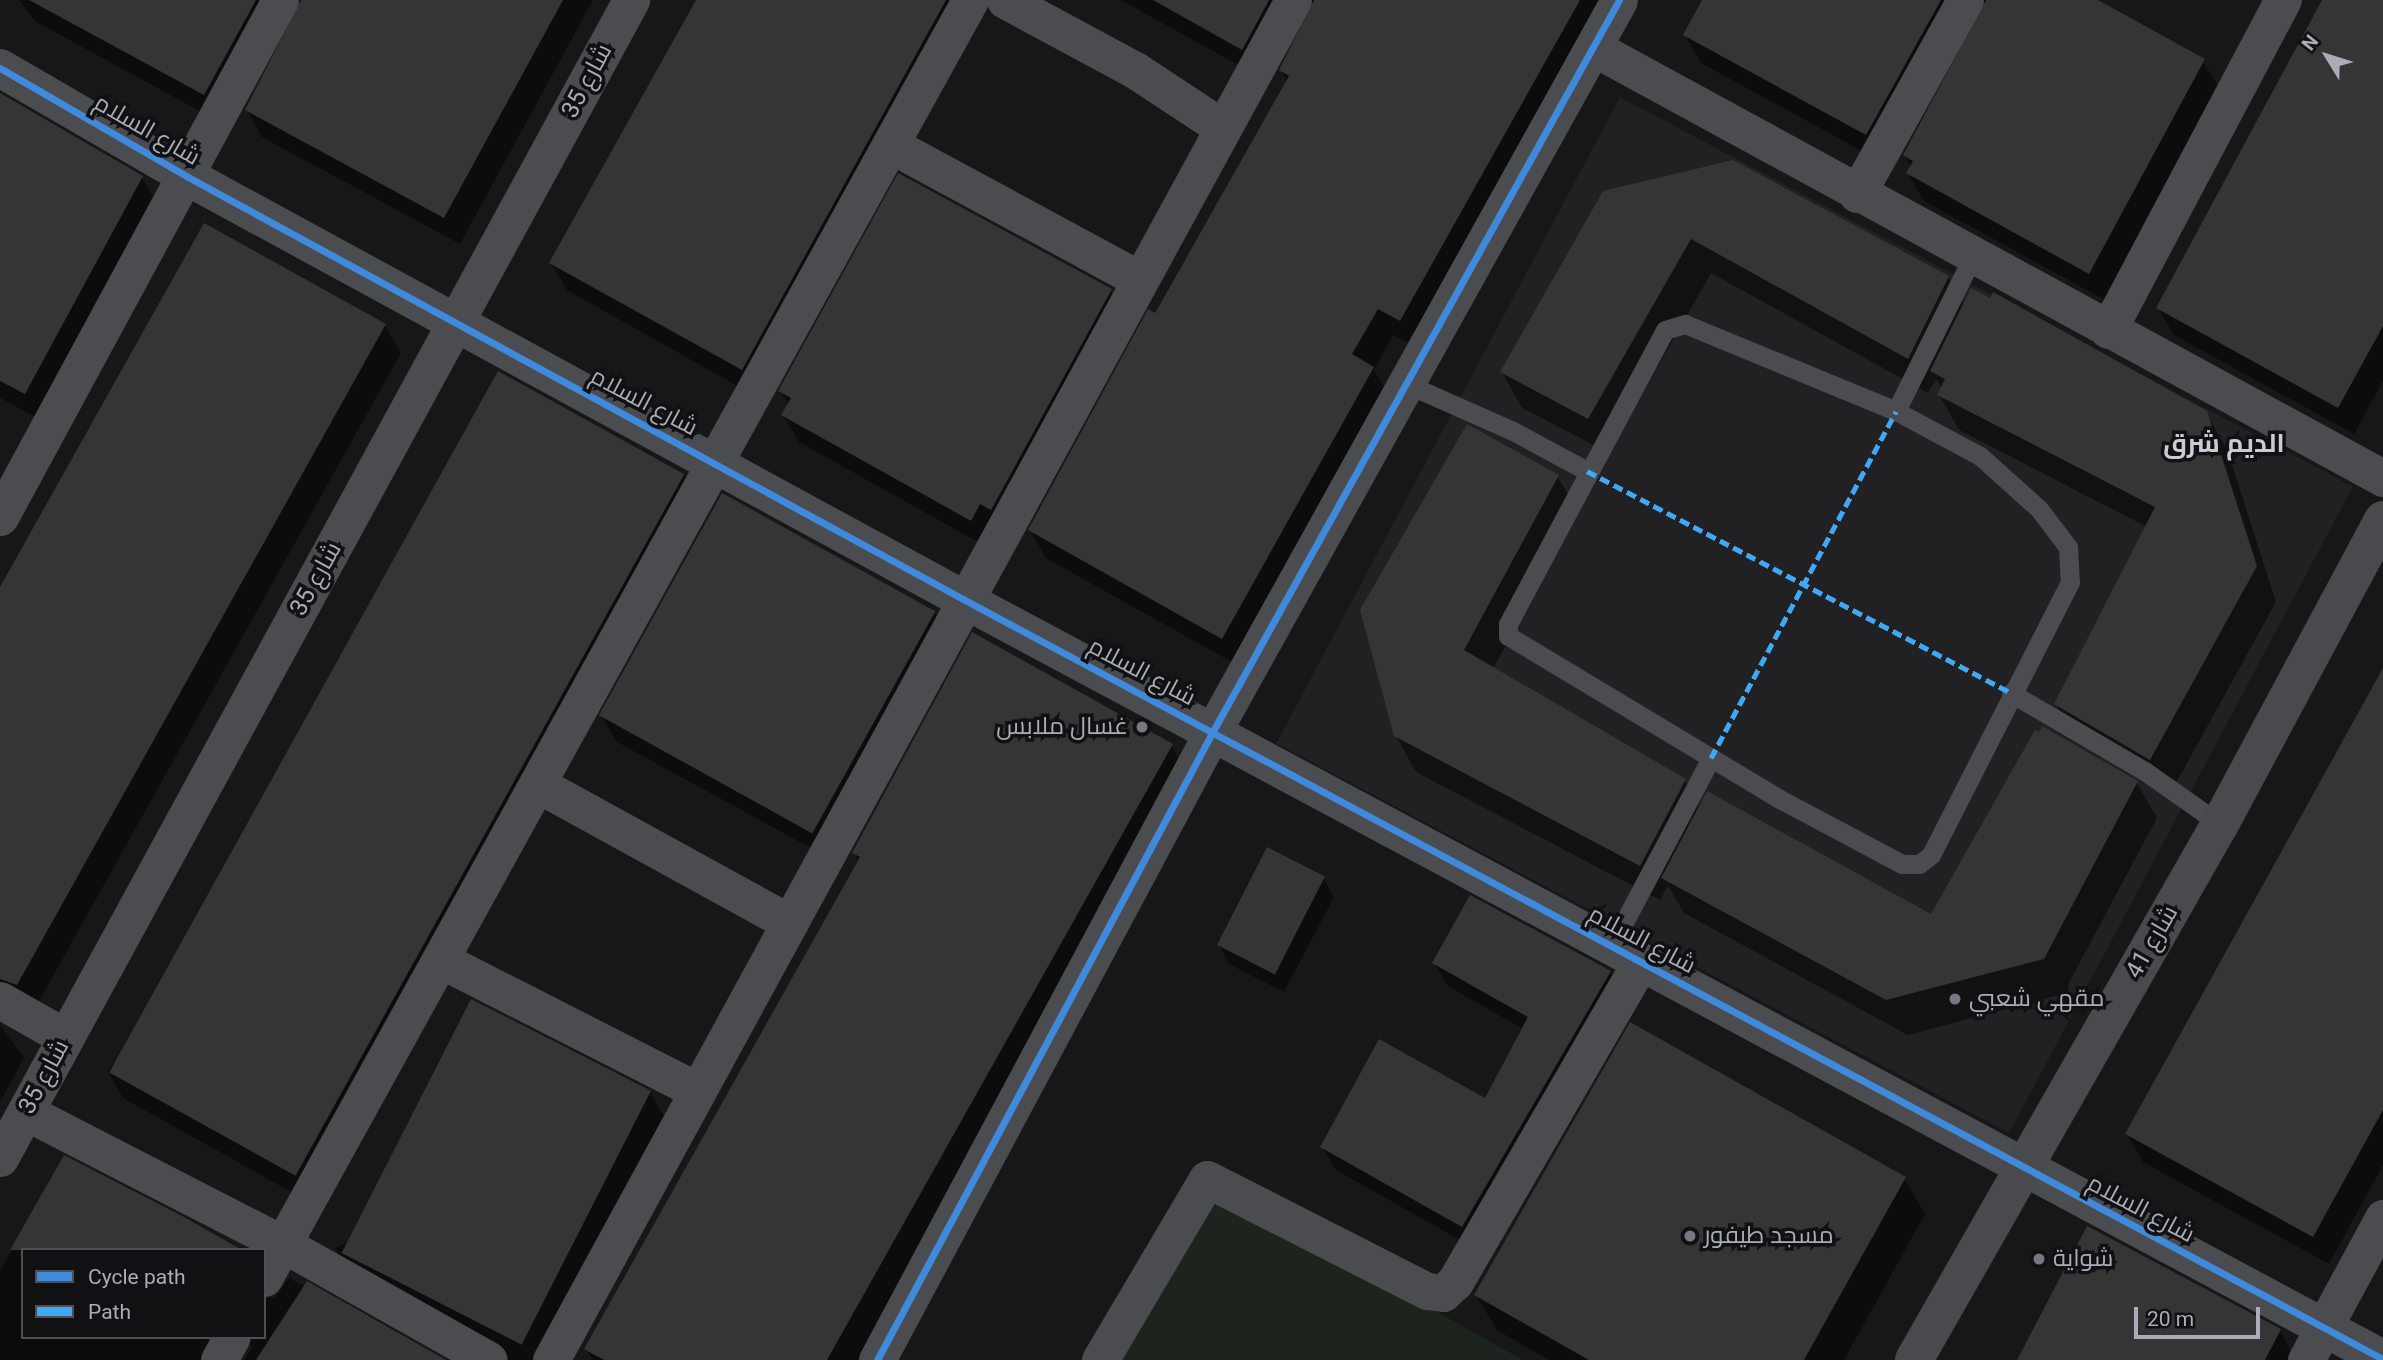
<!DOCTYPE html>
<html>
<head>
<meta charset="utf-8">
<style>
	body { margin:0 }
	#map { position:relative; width:2383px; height:1360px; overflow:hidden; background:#171717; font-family:Roboto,Cairo,sans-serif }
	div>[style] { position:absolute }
	.built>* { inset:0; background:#212123; transform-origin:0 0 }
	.green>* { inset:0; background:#1d241e }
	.shadow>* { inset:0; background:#0007 }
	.building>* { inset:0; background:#353536; transform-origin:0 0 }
	.service>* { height:19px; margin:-9.5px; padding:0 9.5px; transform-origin:9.5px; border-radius:9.5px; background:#4b4c50 }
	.minor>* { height:37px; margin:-18.5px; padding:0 18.5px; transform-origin:18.5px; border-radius:18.5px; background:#4b4c50 }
	.tertiary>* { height:38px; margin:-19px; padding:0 19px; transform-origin:19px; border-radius:19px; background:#4b4c50 }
	.secondary>* { height:38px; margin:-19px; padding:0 19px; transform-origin:19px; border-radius:19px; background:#4a4a4e }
	.quiet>* { height:5px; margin-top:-2.5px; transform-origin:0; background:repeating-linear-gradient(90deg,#3fa9f5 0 10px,transparent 0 15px) }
	.cycleway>* { height:7px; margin:-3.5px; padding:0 3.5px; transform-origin:3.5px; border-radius:3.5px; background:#408adc }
	.dots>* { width:19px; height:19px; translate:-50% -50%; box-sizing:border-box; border:4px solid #111113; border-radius:50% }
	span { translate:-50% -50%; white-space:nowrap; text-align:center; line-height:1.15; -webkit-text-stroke:7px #111113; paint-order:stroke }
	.street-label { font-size:24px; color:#a8adb8 }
	.poi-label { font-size:24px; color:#a8adb8 }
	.right { translate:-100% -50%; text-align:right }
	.left { translate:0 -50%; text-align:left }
	.neighbourhood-label { font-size:26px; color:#c9ccd4; font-weight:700 }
	.legend { position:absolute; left:21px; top:1248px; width:245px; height:91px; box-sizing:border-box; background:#111113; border:2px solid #4d4f55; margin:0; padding:9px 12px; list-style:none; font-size:21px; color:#a8adb8 }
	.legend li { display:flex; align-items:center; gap:14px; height:35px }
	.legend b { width:35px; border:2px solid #4d4f55 }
	.north { position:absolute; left:2292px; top:21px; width:70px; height:70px; -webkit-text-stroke:5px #111113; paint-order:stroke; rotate:308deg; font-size:19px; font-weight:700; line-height:28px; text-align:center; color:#a8adb8 }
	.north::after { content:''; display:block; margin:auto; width:24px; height:32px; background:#a8adb8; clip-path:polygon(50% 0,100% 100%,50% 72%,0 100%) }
	.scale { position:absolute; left:2134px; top:1307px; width:126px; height:32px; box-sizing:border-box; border:4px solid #a8adb8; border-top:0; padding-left:9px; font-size:21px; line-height:24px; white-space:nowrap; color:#a8adb8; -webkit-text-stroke:5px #111113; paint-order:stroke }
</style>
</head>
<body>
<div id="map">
	<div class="built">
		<i style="left:1620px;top:97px;width:830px;height:732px;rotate:28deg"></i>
	</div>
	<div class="green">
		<i style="clip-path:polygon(1205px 1182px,1523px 1360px,1108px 1360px)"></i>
	</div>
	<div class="shadow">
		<i style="clip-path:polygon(19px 0,593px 0,460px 244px,262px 137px,247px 110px,300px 7px,295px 6px,220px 122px,35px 21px)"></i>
		<i style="clip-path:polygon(698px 0,977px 0,757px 397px,567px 290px,551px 263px)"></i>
		<i style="clip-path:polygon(1121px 0,1611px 0,1416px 347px,1393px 335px,1374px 370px,1389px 396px,1237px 665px,1046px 558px,1030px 530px,1287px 81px,1281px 70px,1312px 7px,1308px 6px,1258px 76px)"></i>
		<i style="clip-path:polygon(1704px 0,2093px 0,2203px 61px,2219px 88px,2105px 300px,1924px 201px,1908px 173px,1911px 167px,1905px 155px,1985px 7px,1980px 6px,1882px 162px,1701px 63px,1685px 35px)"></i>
		<i style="clip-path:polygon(2324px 0,2383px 0,2383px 381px,2354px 434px,2174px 335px,2158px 308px)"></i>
		<i style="clip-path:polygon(0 95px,142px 178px,158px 205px,41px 420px,0 398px)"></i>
		<i style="clip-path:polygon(1604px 192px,1948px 277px,1964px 305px,2206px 413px,2227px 449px,2276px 602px,2170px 794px,2076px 739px,2056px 704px,2147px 527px,1959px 430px,1939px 395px,1942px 389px,1936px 379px,1928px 393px,1711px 273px,1609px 453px,1522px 408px,1502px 372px)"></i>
		<i style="clip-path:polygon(1110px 290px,1126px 317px,987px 547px,799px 442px,783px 415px,789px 405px,780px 391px)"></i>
		<i style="clip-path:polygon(385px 326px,401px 353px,33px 1012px,0 1016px,0 591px)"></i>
		<i style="clip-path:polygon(684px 474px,700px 501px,311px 1203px,123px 1098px,107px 1070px)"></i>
		<i style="clip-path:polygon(1558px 477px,1578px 512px,1493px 669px,1685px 781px,1700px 808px,1932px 917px,2137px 783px,2157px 818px,2063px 994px,1908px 1035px,1684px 913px,1668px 886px,1660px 900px,1416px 772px,1396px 736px)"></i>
		<i style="clip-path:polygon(723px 495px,932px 609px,950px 640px,831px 859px,617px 742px,601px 715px)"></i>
		<i style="clip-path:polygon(2383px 671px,2383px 1165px,2329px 1264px,2143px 1162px,2127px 1134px)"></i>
		<i style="clip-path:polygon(1171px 746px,1187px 773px,858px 1360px,593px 1360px,586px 1349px,859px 862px,854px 853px)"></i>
		<i style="clip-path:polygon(1323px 878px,1334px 897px,1284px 992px,1229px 964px,1219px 945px)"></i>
		<i style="clip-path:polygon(1434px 963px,1610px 972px,1623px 995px,1476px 1249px,1336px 1170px,1322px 1147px,1485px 1100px,1523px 1029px,1448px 986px)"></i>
		<i style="clip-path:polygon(0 1025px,24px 1058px,0 1102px)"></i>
		<i style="clip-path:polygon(650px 1092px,666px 1120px,533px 1360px,495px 1360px,351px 1275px,335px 1248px)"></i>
		<i style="clip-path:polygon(65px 1157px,23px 1250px,23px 1337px,264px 1337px,264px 1298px,275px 1298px,289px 1278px,443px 1360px,244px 1360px,252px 1347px,249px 1343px,236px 1347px,229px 1360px,0 1360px,0 1271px)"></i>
		<i style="clip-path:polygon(1904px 1178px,1925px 1214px,1844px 1360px,1549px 1360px,1497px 1330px,1476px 1295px)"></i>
		<i style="clip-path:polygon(2280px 1330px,2295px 1360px,2019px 1360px)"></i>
	</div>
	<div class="building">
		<i style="clip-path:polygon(29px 0,256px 0,204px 95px)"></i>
		<i style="clip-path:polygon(301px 0,563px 0,444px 218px,245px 110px)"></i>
		<i style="clip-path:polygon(696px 0,946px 0,742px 370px,549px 263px)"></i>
		<i style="clip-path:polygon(1153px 0,1269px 0,1242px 50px)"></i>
		<i style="clip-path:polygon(1314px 0,1580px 0,1400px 321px,1378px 309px,1352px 354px,1374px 367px,1222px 639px,1028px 530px,1148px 309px,1155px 313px,1289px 76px,1279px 70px)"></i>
		<i style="clip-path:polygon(1702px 0,1941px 0,1866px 135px,1683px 35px)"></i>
		<i style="clip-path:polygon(1986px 0,2098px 0,2205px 59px,2089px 274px,1906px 173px,1913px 161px,1903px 155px)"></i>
		<i style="clip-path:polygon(2322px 0,2383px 0,2383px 326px,2338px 408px,2156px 308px)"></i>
		<i style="clip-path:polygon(0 93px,143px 176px,25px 394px,0 381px)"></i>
		<i style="clip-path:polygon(1733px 160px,1949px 276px,1908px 359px,1691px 239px,1588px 419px,1500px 372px,1603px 191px)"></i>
		<i style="clip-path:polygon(898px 173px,1112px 289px,991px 510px,980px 504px,971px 521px,781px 415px,791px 398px,778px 391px)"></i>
		<i style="clip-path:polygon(204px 223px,386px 324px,17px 985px,0 979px,0 587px)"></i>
		<i style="clip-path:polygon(1971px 288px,1990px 298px,1993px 292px,2207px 411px,2257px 566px,2150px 760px,2054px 704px,2155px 507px,1937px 395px,1945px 379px,1930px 371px)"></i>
		<i style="left:498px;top:371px;width:213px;height:802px;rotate:29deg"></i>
		<i style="clip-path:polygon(1467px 424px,1559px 475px,1464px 650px,1686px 779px,1640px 866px,1394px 736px,1360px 610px)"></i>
		<i style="left:722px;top:493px;width:244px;height:254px;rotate:29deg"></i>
		<i style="clip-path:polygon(972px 632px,1173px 744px,827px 1360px,604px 1360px,584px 1349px,860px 857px,852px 853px)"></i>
		<i style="clip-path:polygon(2383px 668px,2383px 1110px,2313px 1237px,2125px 1134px)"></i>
		<i style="clip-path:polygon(2042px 726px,2138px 781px,2044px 959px,1886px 1000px,1661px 878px,1707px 791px,1931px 914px,2035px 730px,2039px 732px)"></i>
		<i style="left:1267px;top:847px;width:65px;height:110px;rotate:27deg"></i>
		<i style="clip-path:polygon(1470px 895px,1611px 971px,1462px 1227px,1320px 1147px,1379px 1039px,1485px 1098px,1528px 1017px,1432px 963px)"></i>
		<i style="left:471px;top:999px;width:202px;height:285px;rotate:27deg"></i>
		<i style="clip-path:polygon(1630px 1022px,1906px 1177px,1804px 1360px,1589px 1360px,1474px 1295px)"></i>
		<i style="clip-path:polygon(64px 1155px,184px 1217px,242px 1250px,10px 1250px)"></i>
		<i style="clip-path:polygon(2087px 1226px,2281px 1329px,2265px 1360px,2017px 1360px)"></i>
		<i style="clip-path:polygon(307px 1281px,446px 1360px,256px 1360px)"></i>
	</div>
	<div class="service">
		<i style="left:1685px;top:324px;width:228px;rotate:22.4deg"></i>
		<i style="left:1896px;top:411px;width:95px;rotate:28.2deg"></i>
		<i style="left:1980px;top:456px;width:79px;rotate:41.9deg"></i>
		<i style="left:2039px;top:509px;width:48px;rotate:52.7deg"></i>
		<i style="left:2068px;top:547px;width:35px;rotate:87deg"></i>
		<i style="left:2070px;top:582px;width:306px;rotate:117deg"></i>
		<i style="left:1931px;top:855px;width:15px;rotate:143deg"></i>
		<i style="left:1919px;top:864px;width:17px;rotate:180deg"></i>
		<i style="left:1902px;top:864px;width:140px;rotate:-152deg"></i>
		<i style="left:1778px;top:798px;width:315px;rotate:-149deg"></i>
		<i style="left:1508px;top:636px;width:12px;rotate:-90deg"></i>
		<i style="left:1508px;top:624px;width:333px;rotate:-61.9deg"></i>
		<i style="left:1665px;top:330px;width:21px;rotate:-17deg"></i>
		<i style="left:1409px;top:385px;width:114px;rotate:23.9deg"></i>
		<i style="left:1513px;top:431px;width:84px;rotate:28.4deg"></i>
		<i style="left:1896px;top:411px;width:173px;rotate:-63.6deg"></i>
		<i style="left:2011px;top:693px;width:156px;rotate:30.3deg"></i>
		<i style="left:2146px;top:772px;width:90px;rotate:35.1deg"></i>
		<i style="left:1612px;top:945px;width:212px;rotate:-62.1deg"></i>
	</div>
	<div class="minor">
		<i style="left:1005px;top:0;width:148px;rotate:28.3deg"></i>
		<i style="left:1135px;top:70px;width:105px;rotate:33.4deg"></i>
		<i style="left:1594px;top:48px;width:899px;rotate:28.59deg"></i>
		<i style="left:891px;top:145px;width:282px;rotate:28.4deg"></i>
		<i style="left:1857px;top:194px;width:222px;rotate:-60.9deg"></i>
		<i style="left:2108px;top:330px;width:374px;rotate:-62.1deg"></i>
		<i style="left:0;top:517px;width:588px;rotate:-61.56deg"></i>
		<i style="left:539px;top:785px;width:286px;rotate:28.8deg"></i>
		<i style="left:441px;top:960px;width:288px;rotate:27deg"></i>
		<i style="left:0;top:1000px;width:75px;rotate:29.6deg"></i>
		<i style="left:26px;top:1112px;width:289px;rotate:27.2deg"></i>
		<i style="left:283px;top:1244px;width:236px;rotate:29.4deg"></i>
		<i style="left:0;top:1158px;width:1319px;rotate:-61.41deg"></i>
		<i style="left:264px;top:1278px;width:1460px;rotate:-61.08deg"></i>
		<i style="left:219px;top:1360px;width:26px;rotate:-61deg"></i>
		<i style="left:551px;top:1360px;width:1549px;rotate:-61.38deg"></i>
		<i style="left:877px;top:1360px;width:713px;rotate:-61.89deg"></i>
		<i style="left:1213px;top:731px;width:836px;rotate:-60.95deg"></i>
		<i style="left:1100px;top:1360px;width:210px;rotate:-59.4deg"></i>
		<i style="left:1207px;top:1179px;width:247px;rotate:27deg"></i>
		<i style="left:1427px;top:1291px;width:16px;rotate:7deg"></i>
		<i style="left:1443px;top:1293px;width:16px;rotate:-43deg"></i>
		<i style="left:1455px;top:1282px;width:371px;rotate:-59.9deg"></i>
		<i style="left:2306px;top:1360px;width:162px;rotate:-61.5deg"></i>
	</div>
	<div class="tertiary">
		<i style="left:0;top:68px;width:217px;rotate:30.1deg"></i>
		<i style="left:188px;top:177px;width:882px;rotate:28.57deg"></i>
		<i style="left:963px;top:599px;width:1611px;rotate:28.16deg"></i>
	</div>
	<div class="secondary">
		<i style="left:1914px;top:1360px;width:617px;rotate:-60.28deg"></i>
		<i style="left:2220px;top:824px;width:345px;rotate:-61.8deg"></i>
	</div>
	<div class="quiet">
		<i style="left:1587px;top:471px;width:479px;rotate:27.6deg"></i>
		<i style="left:1711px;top:758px;width:393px;rotate:-61.9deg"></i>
	</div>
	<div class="cycleway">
		<i style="left:0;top:68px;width:217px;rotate:30.1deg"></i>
		<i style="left:188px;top:177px;width:882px;rotate:28.57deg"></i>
		<i style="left:963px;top:599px;width:1611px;rotate:28.16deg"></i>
		<i style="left:877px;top:1360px;width:713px;rotate:-61.89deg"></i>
		<i style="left:1213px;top:731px;width:836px;rotate:-60.95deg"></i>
	</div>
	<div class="dots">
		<i style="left:1142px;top:727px;background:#757880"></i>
		<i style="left:1955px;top:999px;background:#757880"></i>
		<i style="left:1690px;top:1236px;background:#757880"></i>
		<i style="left:2039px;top:1259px;background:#757880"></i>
	</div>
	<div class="street-label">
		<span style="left:587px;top:81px;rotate:-62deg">شارع 35</span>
		<span style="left:147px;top:130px;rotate:30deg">شارع السلام</span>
		<span style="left:644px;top:402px;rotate:28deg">شارع السلام</span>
		<span style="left:316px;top:579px;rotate:-61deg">شارع 35</span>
		<span style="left:1142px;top:672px;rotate:28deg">شارع السلام</span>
		<span style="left:1642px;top:940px;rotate:28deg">شارع السلام</span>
		<span style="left:2152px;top:942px;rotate:-60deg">شارع 41</span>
		<span style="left:44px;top:1077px;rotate:-62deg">شارع 35</span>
		<span style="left:2141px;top:1209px;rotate:28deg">شارع السلام</span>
	</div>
	<div class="poi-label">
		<span class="right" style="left:1128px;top:727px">غسال ملابس</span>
		<span class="left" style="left:1969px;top:999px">مقهي شعبي</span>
		<span class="left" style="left:1704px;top:1236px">مسجد طيفور</span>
		<span class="left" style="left:2053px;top:1259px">شواية</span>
	</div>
	<div class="neighbourhood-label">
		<span style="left:2224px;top:444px">الديم شرق</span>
	</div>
	<ul class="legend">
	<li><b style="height:9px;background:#408adc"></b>Cycle path</li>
	<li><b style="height:9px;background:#3fa9f5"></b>Path</li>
	</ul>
	<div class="north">N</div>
	<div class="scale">20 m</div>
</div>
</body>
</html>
